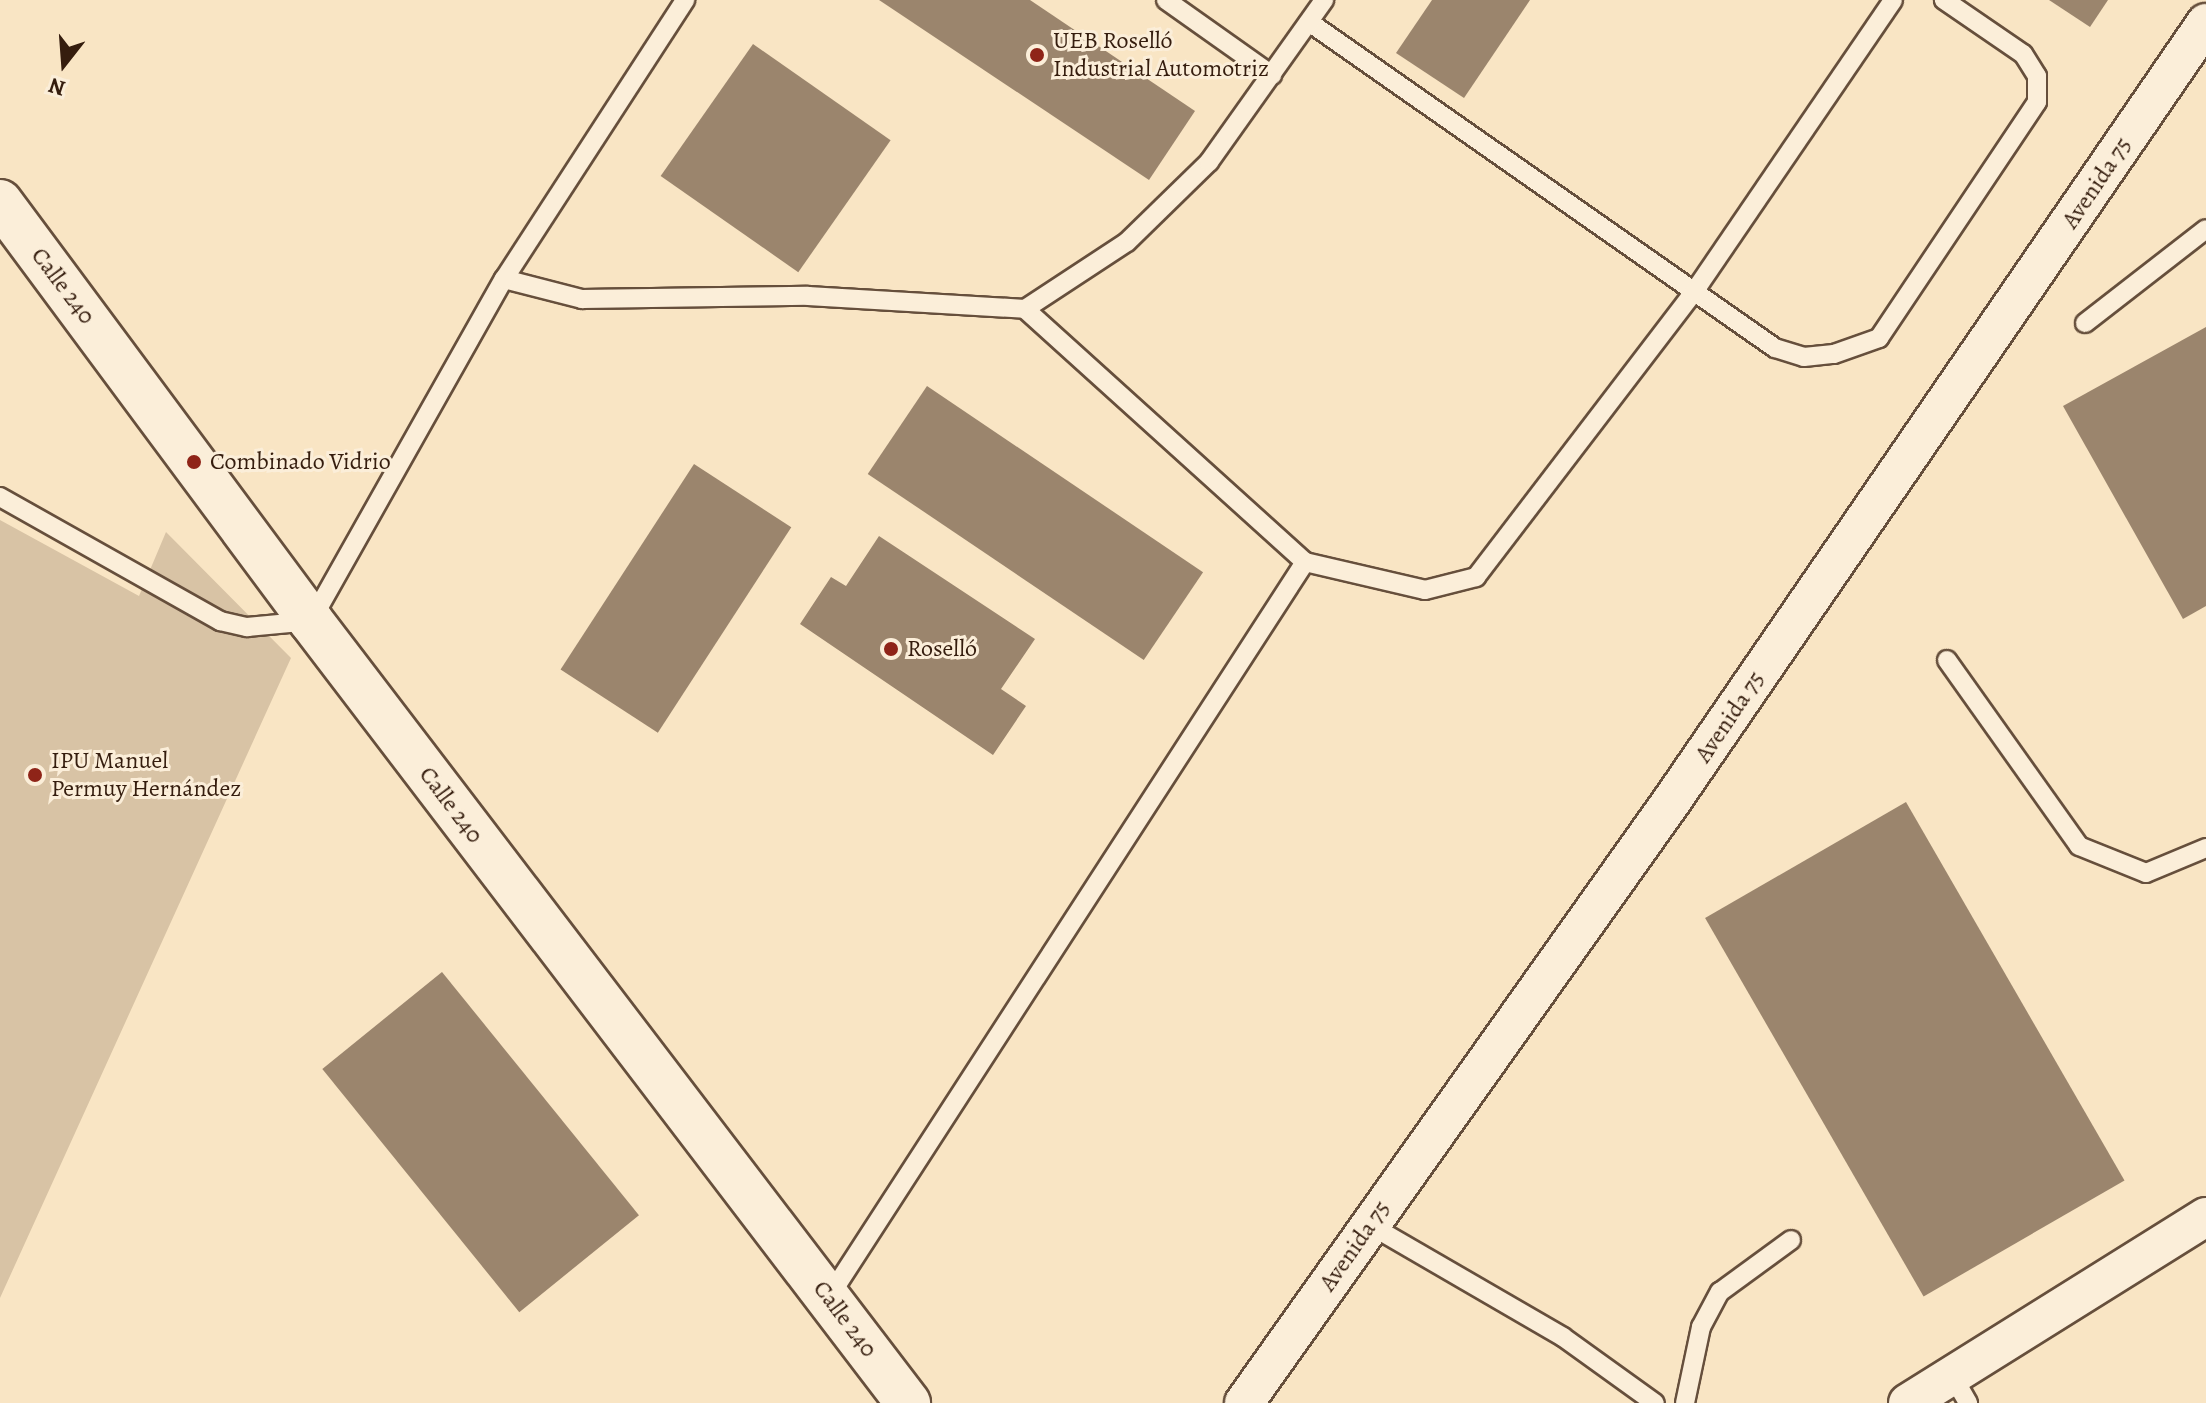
<!DOCTYPE html>
<html>
<head>
<meta charset="utf-8">
<style>
	body { margin:0 }
	#map { position:relative; width:2206px; height:1403px; overflow:hidden; background:#f9e5c4; font-family:Alegreya,serif }
	div>[style] { position:absolute }
	.green>* { inset:0; background:#d8c3a5 }
	.building>* { inset:0; background:#9b856d; transform-origin:0 0 }
	.roads { filter:drop-shadow(2px 0 #664f3c) drop-shadow(-2px 0 #664f3c) drop-shadow(0 2px #664f3c) drop-shadow(0 -2px #664f3c) }
	.service>* { height:18px; margin:-9px; padding:0 9px; transform-origin:9px; border-radius:9px; background:#fbeed9 }
	.minor>* { height:38px; margin:-19px; padding:0 19px; transform-origin:19px; border-radius:19px; background:#fbeed9 }
	.secondary>* { height:44px; margin:-22px; padding:0 22px; transform-origin:22px; border-radius:22px; background:#fbeed9 }
	.dots>* { width:22px; height:22px; translate:-50% -50%; box-sizing:border-box; border:4px solid #fbeed9; border-radius:50% }
	span { translate:-50% -50%; white-space:nowrap; text-align:center; line-height:1.15; -webkit-text-stroke:6px #fbeed9; paint-order:stroke }
	.poi-label { font-size:24px; color:#351d0e }
	.left { translate:0 -50%; text-align:left }
	.street-label { font-size:24px; color:#351d0e }
	.north { position:absolute; left:24px; top:24px; width:80px; height:80px; -webkit-text-stroke:6px #fbeed9; paint-order:stroke; rotate:197deg; font-size:22px; font-weight:700; line-height:32px; text-align:center; color:#351d0e }
	.north::after { content:''; display:block; margin:auto; width:28px; height:36px; background:#351d0e; clip-path:polygon(50% 0,100% 100%,50% 72%,0 100%) }
</style>
</head>
<body>
<div id="map">
	<div class="green">
		<i style="clip-path:polygon(0 520px,139px 596px,166px 532px,291px 658px,0 1298px)"></i>
	</div>
	<div class="building">
		<i style="clip-path:polygon(879px 0,1030px 0,1195px 111px,1149px 180px)"></i>
		<i style="clip-path:polygon(1432px 0,1530px 0,1464px 98px,1396px 53px)"></i>
		<i style="clip-path:polygon(2049px 0,2108px 0,2090px 27px)"></i>
		<i style="left:753px;top:44px;width:168px;height:161px;rotate:35deg"></i>
		<i style="clip-path:polygon(2206px 327px,2206px 606px,2183px 619px,2063px 406px)"></i>
		<i style="left:927px;top:386px;width:333px;height:106px;rotate:34deg"></i>
		<i style="left:694px;top:464px;width:116px;height:245px;rotate:33deg"></i>
		<i style="clip-path:polygon(879px 536px,1035px 639px,1001px 689px,1026px 706px,993px 755px,800px 624px,831px 577px,846px 586px)"></i>
		<i style="left:1906px;top:802px;width:437px;height:232px;rotate:60deg"></i>
		<i style="left:442px;top:972px;width:313px;height:154px;rotate:51deg"></i>
	</div>
	<div class="roads">
		<div class="service">
			<i style="left:1166px;top:0;width:130px;rotate:35.3deg"></i>
			<i style="left:1309px;top:22px;width:569px;rotate:34.98deg"></i>
			<i style="left:1775px;top:348px;width:30px;rotate:17deg"></i>
			<i style="left:1804px;top:357px;width:30px;rotate:-6deg"></i>
			<i style="left:1834px;top:354px;width:48px;rotate:-19.6deg"></i>
			<i style="left:1879px;top:338px;width:284px;rotate:-56.2deg"></i>
			<i style="left:2037px;top:102px;width:26px;rotate:-90deg"></i>
			<i style="left:2037px;top:76px;width:26px;rotate:-122deg"></i>
			<i style="left:2023px;top:54px;width:96px;rotate:-145.6deg"></i>
			<i style="left:504px;top:279px;width:81px;rotate:14.4deg"></i>
			<i style="left:582px;top:299px;width:226px;rotate:-0.8deg"></i>
			<i style="left:808px;top:296px;width:217px;rotate:3.4deg"></i>
			<i style="left:1025px;top:309px;width:122px;rotate:-33.3deg"></i>
			<i style="left:1127px;top:242px;width:115px;rotate:-44.3deg"></i>
			<i style="left:1209px;top:162px;width:199px;rotate:-54.6deg"></i>
			<i style="left:1025px;top:309px;width:377px;rotate:42.1deg"></i>
			<i style="left:1305px;top:562px;width:123px;rotate:13.1deg"></i>
			<i style="left:1425px;top:590px;width:53px;rotate:-14.3deg"></i>
			<i style="left:1476px;top:577px;width:359px;rotate:-52.6deg"></i>
			<i style="left:1694px;top:292px;width:353px;rotate:-55.7deg"></i>
			<i style="left:2085px;top:323px;width:153px;rotate:-37.8deg"></i>
			<i style="left:0;top:497px;width:253px;rotate:29.4deg"></i>
			<i style="left:220px;top:621px;width:28px;rotate:13deg"></i>
			<i style="left:247px;top:627px;width:64px;rotate:-5.4deg"></i>
			<i style="left:311px;top:621px;width:393px;rotate:-60.6deg"></i>
			<i style="left:504px;top:279px;width:333px;rotate:-57deg"></i>
			<i style="left:1947px;top:660px;width:228px;rotate:54.6deg"></i>
			<i style="left:2079px;top:846px;width:72px;rotate:21.9deg"></i>
			<i style="left:2146px;top:873px;width:65px;rotate:-22.6deg"></i>
			<i style="left:1370px;top:1225px;width:223px;rotate:30.1deg"></i>
			<i style="left:1563px;top:1337px;width:113px;rotate:35.7deg"></i>
			<i style="left:829px;top:1297px;width:876px;rotate:-57.07deg"></i>
			<i style="left:1952px;top:1375px;width:32px;rotate:60deg"></i>
			<i style="left:1685px;top:1403px;width:78px;rotate:-78.1deg"></i>
			<i style="left:1701px;top:1327px;width:40px;rotate:-62deg"></i>
			<i style="left:1720px;top:1292px;width:88px;rotate:-36.2deg"></i>
		</div>
		<div class="minor">
			<i style="left:1244px;top:1403px;width:737px;rotate:-54.61deg"></i>
			<i style="left:1671px;top:802px;width:945px;rotate:-55.52deg"></i>
			<i style="left:1908px;top:1403px;width:351px;rotate:-32deg"></i>
		</div>
		<div class="secondary">
			<i style="left:0;top:202px;width:522px;rotate:53.42deg"></i>
			<i style="left:311px;top:621px;width:984px;rotate:52.64deg"></i>
		</div>
	</div>
	<div class="dots">
		<i style="left:1037px;top:55px;background:#8f2418"></i>
		<i style="left:194px;top:462px;background:#8f2418"></i>
		<i style="left:891px;top:649px;background:#8f2418"></i>
		<i style="left:35px;top:775px;background:#8f2418"></i>
	</div>
	<div class="poi-label">
		<span class="left" style="left:1053px;top:55px">UEB Roselló<br>Industrial Automotriz</span>
		<span class="left" style="left:210px;top:462px">Combinado Vidrio</span>
		<span class="left" style="left:907px;top:649px">Roselló</span>
		<span class="left" style="left:51px;top:775px">IPU Manuel<br>Permuy Hernández</span>
	</div>
	<div class="street-label">
		<span style="left:2097px;top:183px;rotate:-56deg">Avenida 75</span>
		<span style="left:63px;top:286px;rotate:53deg">Calle 240</span>
		<span style="left:1730px;top:717px;rotate:-56deg">Avenida 75</span>
		<span style="left:451px;top:805px;rotate:53deg">Calle 240</span>
		<span style="left:1355px;top:1246px;rotate:-55deg">Avenida 75</span>
		<span style="left:845px;top:1319px;rotate:53deg">Calle 240</span>
	</div>
	<div class="north">N</div>
</div>
</body>
</html>
